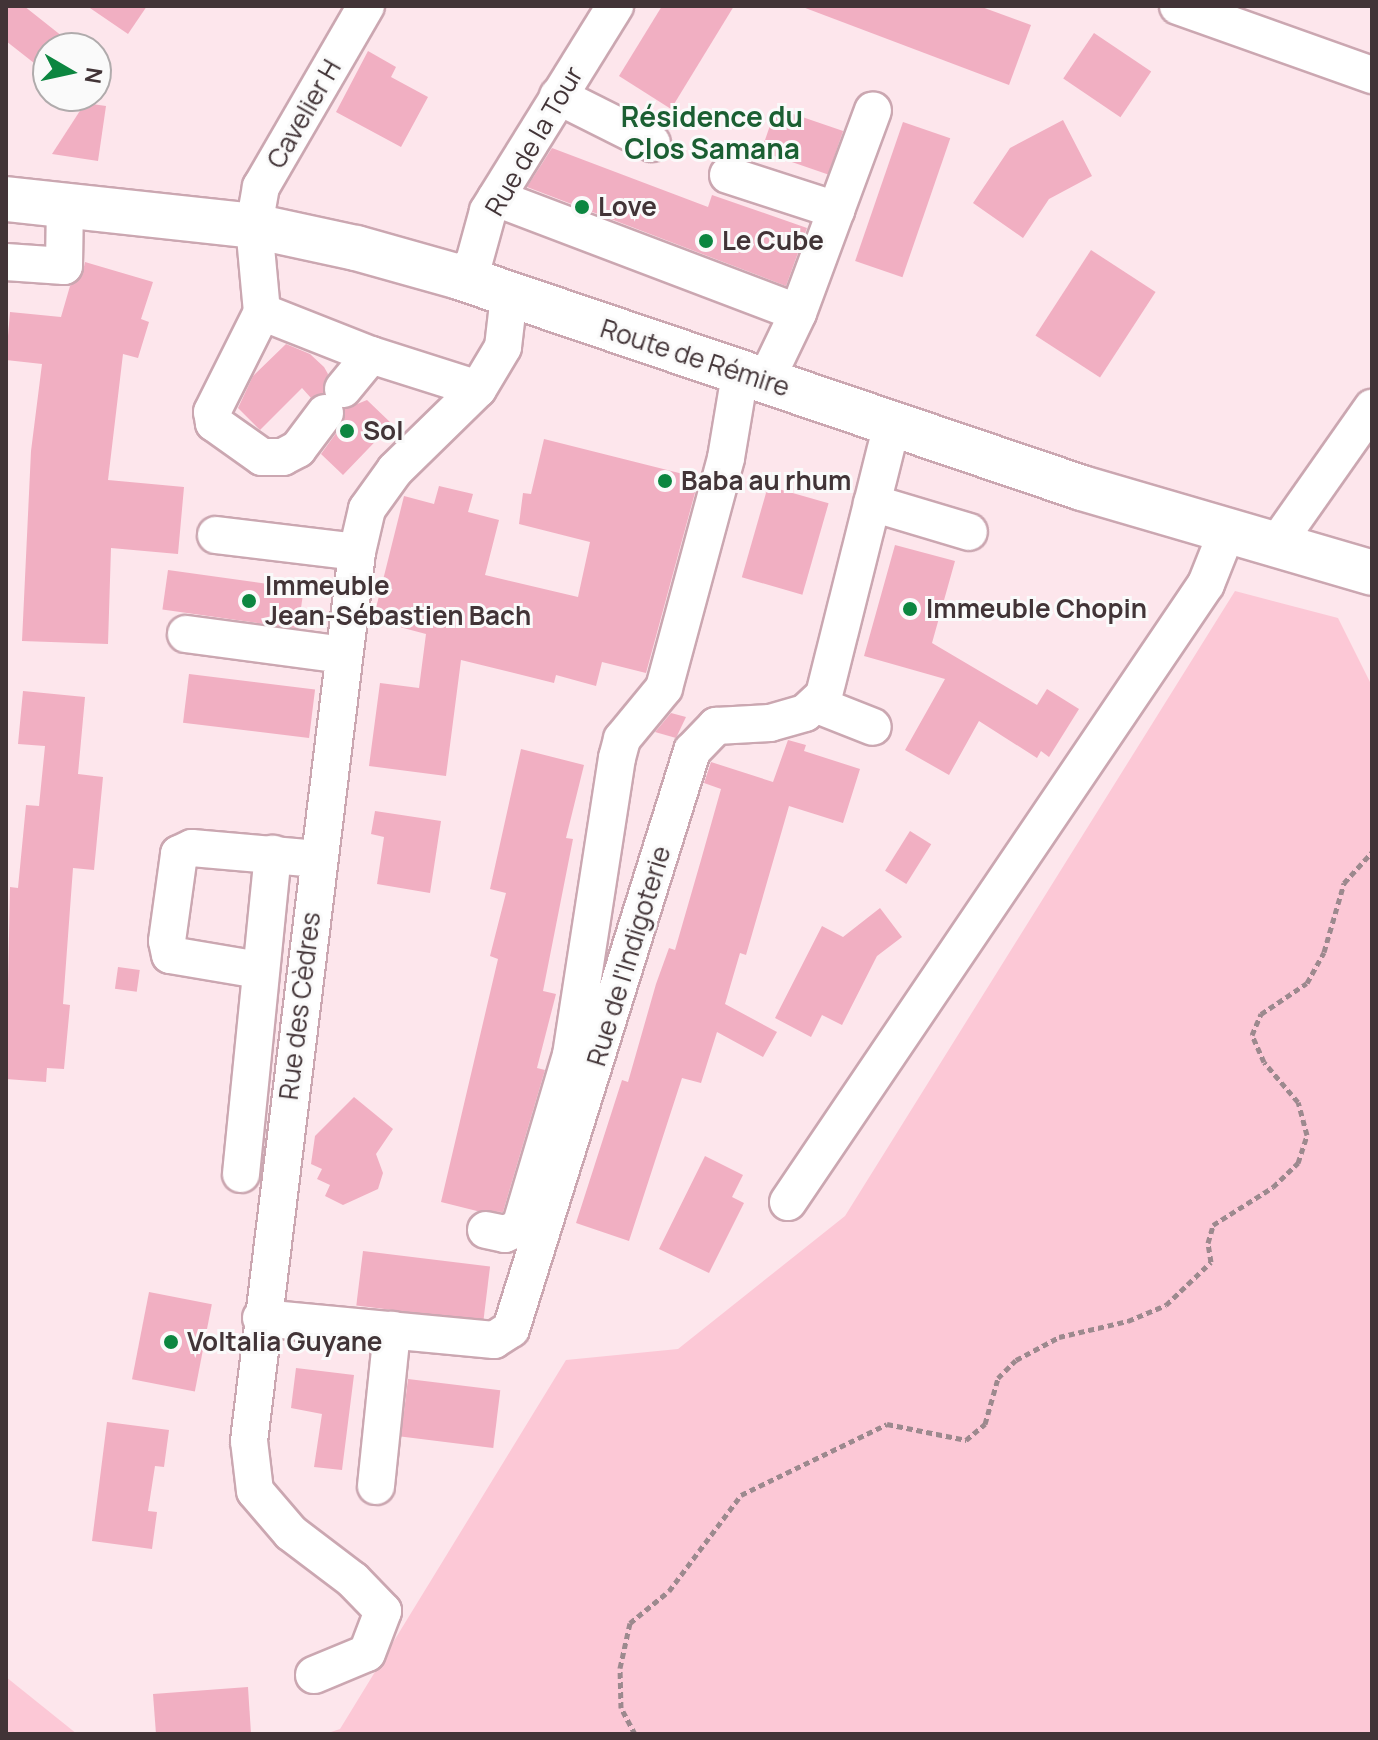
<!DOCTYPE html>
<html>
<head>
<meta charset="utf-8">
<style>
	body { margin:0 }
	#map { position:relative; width:1378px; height:1740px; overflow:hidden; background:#fde6ec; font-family:Manrope,sans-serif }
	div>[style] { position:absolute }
	.green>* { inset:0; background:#fcc8d6 }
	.building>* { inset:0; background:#f1afc2; transform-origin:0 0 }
	.path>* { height:5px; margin-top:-2.5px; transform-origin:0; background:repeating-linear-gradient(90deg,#9c898e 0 6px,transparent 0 10px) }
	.roads { filter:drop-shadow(2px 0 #cba7b1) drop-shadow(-2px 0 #cba7b1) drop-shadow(0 2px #cba7b1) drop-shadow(0 -2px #cba7b1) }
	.minor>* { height:36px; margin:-18px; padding:0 18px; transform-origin:18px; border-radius:18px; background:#fff }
	.major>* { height:44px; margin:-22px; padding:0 22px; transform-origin:22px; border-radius:22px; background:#fff }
	.dots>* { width:22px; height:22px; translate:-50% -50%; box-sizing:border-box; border:4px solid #fafafa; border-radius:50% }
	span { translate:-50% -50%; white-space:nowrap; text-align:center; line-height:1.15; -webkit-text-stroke:6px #fafafa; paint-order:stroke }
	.street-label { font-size:26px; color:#423437 }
	.poi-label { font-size:26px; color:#423437; font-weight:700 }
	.left { translate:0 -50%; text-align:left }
	.neighbourhood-label { font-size:28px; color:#1b5f32; font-weight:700 }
	.frame { position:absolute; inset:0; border:8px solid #423437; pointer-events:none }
	.north { position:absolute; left:32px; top:32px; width:80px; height:80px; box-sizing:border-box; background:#fafafa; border:2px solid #b0abac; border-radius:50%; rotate:99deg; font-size:22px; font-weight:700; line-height:32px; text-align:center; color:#423437 }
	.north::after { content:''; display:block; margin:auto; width:28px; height:36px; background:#0c8640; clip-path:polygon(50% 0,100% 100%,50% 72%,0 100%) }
</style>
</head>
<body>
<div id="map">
	<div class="green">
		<i style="clip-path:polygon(1235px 591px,1338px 618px,1372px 686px,1372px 1734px,325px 1734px,340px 1729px,566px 1360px,678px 1349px,845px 1216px)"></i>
		<i style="clip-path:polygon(6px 1677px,77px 1734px,6px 1734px)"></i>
	</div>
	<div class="building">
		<i style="clip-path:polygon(6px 6px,24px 6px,77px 48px,48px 48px,48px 74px,6px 41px)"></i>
		<i style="clip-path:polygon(87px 6px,147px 6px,128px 34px)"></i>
		<i style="clip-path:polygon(662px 6px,734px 6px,671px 109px,619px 76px)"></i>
		<i style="clip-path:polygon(800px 6px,979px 6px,1031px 25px,1009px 85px)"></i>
		<i style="left:1094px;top:33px;width:69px;height:55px;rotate:34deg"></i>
		<i style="clip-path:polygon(368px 51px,396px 67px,391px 77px,428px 97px,401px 147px,336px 112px)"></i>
		<i style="clip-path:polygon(85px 103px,106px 106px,98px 161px,52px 154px)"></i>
		<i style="left:776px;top:108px;width:71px;height:46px;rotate:19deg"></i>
		<i style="clip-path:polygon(1063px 120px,1092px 176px,1049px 199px,1023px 238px,973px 203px,1010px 148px)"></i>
		<i style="left:903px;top:122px;width:50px;height:147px;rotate:19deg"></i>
		<i style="clip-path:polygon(552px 148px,708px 207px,712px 195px,807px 228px,786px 286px,527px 187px)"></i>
		<i style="left:1091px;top:250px;width:77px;height:102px;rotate:33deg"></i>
		<i style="clip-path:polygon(85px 262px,153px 282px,141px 319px,149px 322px,138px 358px,123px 354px,108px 480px,184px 487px,178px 554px,111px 548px,108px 644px,22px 641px,31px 451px,42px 364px,6px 360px,10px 312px,61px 317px,70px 286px,82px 276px)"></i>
		<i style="clip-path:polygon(286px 344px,310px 354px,324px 367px,328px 374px,323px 393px,311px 398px,302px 388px,260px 430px,238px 408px,253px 376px)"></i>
		<i style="clip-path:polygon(367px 400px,392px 424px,343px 475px,321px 454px,342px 425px,345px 409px)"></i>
		<i style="clip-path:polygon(544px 439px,699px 478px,646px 673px,602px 662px,596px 686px,556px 675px,554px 683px,461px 660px,446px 776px,369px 766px,380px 683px,419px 688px,426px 634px,373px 620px,404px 496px,434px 504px,439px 486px,473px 494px,468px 512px,499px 520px,485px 575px,578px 597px,590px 542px,519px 524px,523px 493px,531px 494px)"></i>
		<i style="left:768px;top:486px;width:63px;height:95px;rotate:16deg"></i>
		<i style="clip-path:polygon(895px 545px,955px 561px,932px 643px,1037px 705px,1047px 689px,1079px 709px,1049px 757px,1041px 751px,1037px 758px,979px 721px,949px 775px,905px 750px,945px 679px,864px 656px)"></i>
		<i style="left:168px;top:570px;width:137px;height:40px;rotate:8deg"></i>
		<i style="left:189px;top:674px;width:127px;height:49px;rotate:7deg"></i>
		<i style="clip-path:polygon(23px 691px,85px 697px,78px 774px,103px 777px,94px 870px,73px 868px,63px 1004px,70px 1005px,64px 1069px,47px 1068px,46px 1082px,6px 1079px,10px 887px,18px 888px,26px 805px,39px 806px,45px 746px,18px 744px)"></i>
		<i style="clip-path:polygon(671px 713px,686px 717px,676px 738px,655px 732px)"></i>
		<i style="clip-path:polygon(788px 740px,806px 745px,804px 751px,860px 769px,843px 823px,789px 806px,746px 955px,740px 953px,725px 1004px,777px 1032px,763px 1057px,717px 1032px,701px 1083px,682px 1078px,629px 1241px,576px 1223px,622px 1080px,628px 1082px,656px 984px,669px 948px,675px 950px,701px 860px,721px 789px,704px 783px,711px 762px,773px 782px)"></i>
		<i style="clip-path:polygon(521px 749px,584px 765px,566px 838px,573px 839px,543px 991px,556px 994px,537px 1068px,545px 1070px,503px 1212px,477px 1211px,441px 1202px,498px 959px,490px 956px,506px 893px,490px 889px)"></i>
		<i style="clip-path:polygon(375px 811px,441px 821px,430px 893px,377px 884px,384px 837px,371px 834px)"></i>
		<i style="left:910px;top:831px;width:25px;height:47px;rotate:32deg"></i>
		<i style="clip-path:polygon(880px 908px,902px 937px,877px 956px,842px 1025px,822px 1015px,811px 1037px,775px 1018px,822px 926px,843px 937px)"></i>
		<i style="left:118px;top:967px;width:22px;height:22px;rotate:8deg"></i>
		<i style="clip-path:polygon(354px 1097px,393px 1129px,376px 1154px,383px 1173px,378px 1189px,343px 1205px,325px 1196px,330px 1185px,317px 1179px,322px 1169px,311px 1164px,315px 1136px)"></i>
		<i style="clip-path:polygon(705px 1156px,743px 1175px,732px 1197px,744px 1203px,709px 1273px,659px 1249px)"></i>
		<i style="left:363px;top:1251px;width:128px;height:55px;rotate:7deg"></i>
		<i style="left:149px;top:1292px;width:64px;height:89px;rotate:11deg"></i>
		<i style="clip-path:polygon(296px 1368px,354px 1375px,342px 1470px,314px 1467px,322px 1414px,291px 1408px)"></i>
		<i style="left:408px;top:1379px;width:93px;height:58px;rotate:7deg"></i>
		<i style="clip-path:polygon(107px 1422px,169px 1430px,164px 1467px,155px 1466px,148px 1511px,157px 1512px,152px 1549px,92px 1541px)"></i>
		<i style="clip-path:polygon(248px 1687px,251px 1734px,156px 1734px,153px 1694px)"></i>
	</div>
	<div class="path">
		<i style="left:635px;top:1734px;width:30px;rotate:-118deg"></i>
		<i style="left:621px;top:1708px;width:40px;rotate:-91.4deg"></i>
		<i style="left:620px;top:1668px;width:46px;rotate:-77.5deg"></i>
		<i style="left:630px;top:1623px;width:50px;rotate:-39.4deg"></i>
		<i style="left:669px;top:1591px;width:120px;rotate:-53.1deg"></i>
		<i style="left:741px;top:1495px;width:162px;rotate:-25.9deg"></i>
		<i style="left:887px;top:1424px;width:81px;rotate:11.4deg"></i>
		<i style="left:966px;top:1440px;width:25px;rotate:-40deg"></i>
		<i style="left:985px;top:1424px;width:48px;rotate:-74.2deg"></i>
		<i style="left:998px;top:1378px;width:25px;rotate:-45deg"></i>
		<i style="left:1016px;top:1360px;width:49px;rotate:-28.1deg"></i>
		<i style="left:1059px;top:1337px;width:71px;rotate:-13.1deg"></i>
		<i style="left:1128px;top:1321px;width:41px;rotate:-22.8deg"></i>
		<i style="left:1166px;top:1305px;width:62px;rotate:-43.7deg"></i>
		<i style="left:1211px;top:1262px;width:19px;rotate:-99deg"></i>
		<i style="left:1208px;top:1243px;width:19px;rotate:-74deg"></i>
		<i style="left:1213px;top:1225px;width:71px;rotate:-32.3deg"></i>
		<i style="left:1273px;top:1187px;width:35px;rotate:-44deg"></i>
		<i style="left:1298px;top:1163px;width:29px;rotate:-72deg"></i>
		<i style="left:1307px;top:1135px;width:34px;rotate:-105deg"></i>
		<i style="left:1298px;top:1102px;width:52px;rotate:-130.4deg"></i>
		<i style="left:1264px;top:1062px;width:30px;rotate:-114deg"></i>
		<i style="left:1252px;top:1035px;width:23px;rotate:-67deg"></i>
		<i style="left:1261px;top:1014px;width:55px;rotate:-34deg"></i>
		<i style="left:1307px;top:983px;width:35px;rotate:-61deg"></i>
		<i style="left:1324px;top:952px;width:72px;rotate:-73.8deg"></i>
		<i style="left:1344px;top:883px;width:42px;rotate:-47.9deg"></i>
	</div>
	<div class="roads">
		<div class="minor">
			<i style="left:1178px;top:6px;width:206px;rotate:19.6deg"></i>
			<i style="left:558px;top:96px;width:105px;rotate:26.6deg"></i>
			<i style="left:728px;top:175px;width:114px;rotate:18deg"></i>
			<i style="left:496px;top:198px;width:323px;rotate:20.8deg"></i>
			<i style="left:6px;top:262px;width:58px;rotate:3.9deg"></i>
			<i style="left:64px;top:266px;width:62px;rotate:-89.1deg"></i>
			<i style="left:459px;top:277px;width:21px;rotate:-45deg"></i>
			<i style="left:474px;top:262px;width:53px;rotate:-74.6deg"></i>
			<i style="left:488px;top:211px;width:241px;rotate:-58.2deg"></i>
			<i style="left:262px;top:312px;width:117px;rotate:21.5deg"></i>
			<i style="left:765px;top:382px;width:76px;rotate:-64.4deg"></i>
			<i style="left:798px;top:313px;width:216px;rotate:-69.7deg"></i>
			<i style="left:343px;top:389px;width:44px;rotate:-50.5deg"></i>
			<i style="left:371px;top:355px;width:112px;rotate:17.6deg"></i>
			<i style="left:325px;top:413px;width:45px;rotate:126.9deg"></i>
			<i style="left:298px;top:449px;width:17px;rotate:152deg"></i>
			<i style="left:283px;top:457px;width:21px;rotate:180deg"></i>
			<i style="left:262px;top:457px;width:59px;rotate:-144.7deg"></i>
			<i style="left:214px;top:423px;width:11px;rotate:-100deg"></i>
			<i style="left:212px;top:412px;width:112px;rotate:-63.4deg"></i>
			<i style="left:262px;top:312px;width:86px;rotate:-95.3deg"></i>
			<i style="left:254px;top:226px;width:40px;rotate:-80deg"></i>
			<i style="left:261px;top:187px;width:209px;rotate:-59.9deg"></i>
			<i style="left:872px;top:503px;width:101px;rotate:16.6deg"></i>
			<i style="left:216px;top:535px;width:142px;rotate:6.9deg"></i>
			<i style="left:1275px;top:546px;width:169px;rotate:-54.9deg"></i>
			<i style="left:186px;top:634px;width:159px;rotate:7.6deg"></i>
			<i style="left:815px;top:704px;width:62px;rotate:21.6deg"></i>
			<i style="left:259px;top:970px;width:90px;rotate:-170.4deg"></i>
			<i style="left:170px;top:955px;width:14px;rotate:-102deg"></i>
			<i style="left:167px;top:941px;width:88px;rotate:-82.1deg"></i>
			<i style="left:179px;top:854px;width:14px;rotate:-25deg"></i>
			<i style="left:192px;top:848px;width:126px;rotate:5deg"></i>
			<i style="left:241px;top:1174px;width:322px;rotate:-84.3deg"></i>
			<i style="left:788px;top:1202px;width:746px;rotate:-55.93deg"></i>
			<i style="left:1206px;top:584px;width:54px;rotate:-68.2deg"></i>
			<i style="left:486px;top:1230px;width:19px;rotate:12deg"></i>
			<i style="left:505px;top:1234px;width:17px;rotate:-25deg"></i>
			<i style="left:520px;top:1227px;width:179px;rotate:-73.5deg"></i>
			<i style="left:571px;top:1055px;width:301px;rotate:-81.2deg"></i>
			<i style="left:617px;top:758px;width:20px;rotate:-75deg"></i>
			<i style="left:622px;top:739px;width:66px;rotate:-50.5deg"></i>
			<i style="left:664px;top:688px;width:238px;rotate:-74.9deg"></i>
			<i style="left:726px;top:458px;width:85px;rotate:-80.5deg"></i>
			<i style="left:261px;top:1318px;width:234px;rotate:5.4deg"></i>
			<i style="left:494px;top:1340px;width:20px;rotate:-33deg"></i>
			<i style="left:511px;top:1329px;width:606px;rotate:-72.61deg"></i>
			<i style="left:692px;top:751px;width:35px;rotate:-46deg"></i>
			<i style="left:716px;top:726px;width:54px;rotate:-3.2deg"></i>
			<i style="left:770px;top:723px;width:36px;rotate:-16deg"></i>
			<i style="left:805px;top:713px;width:26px;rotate:-43deg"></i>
			<i style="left:824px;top:695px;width:279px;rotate:-75.9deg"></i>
			<i style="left:376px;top:1486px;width:157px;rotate:-84.1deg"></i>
			<i style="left:314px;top:1675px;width:57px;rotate:-22.5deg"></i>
			<i style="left:367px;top:1653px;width:45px;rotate:-69.1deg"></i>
			<i style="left:383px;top:1611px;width:43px;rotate:-134.1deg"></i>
			<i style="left:353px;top:1580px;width:78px;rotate:-142.8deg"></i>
			<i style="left:291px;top:1533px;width:55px;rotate:-130.6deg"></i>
			<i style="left:255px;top:1491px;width:50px;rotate:-96.8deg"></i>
			<i style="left:249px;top:1441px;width:896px;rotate:-83.07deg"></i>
			<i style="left:357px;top:552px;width:44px;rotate:-76.9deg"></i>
			<i style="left:367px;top:509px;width:48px;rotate:-54.3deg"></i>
			<i style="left:395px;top:470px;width:116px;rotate:-44.3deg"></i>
			<i style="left:478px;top:389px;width:49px;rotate:-59.2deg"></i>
			<i style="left:503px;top:347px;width:51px;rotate:-83.3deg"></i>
		</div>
		<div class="major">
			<i style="left:6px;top:199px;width:249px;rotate:6.2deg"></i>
			<i style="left:254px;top:226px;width:104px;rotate:12.2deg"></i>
			<i style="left:356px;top:248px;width:107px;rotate:15.7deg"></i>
			<i style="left:459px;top:277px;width:658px;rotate:18.71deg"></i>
			<i style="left:1082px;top:488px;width:302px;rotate:16.3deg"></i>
		</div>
	</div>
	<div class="dots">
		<i style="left:582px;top:207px;background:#0c8640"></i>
		<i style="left:706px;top:241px;background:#0c8640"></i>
		<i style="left:347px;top:431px;background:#0c8640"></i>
		<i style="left:665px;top:481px;background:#0c8640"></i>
		<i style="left:249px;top:601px;background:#0c8640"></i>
		<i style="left:910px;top:609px;background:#0c8640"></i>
		<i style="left:171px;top:1342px;background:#0c8640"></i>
	</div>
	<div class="street-label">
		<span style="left:304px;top:114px;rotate:-60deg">Cavelier H</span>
		<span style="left:534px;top:141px;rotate:-60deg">Rue de la Tour</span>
		<span style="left:695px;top:358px;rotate:18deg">Route de Rémire</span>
		<span style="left:629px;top:956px;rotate:-73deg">Rue de l'Indigoterie</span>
		<span style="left:300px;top:1006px;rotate:-83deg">Rue des Cèdres</span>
	</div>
	<div class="poi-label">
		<span class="left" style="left:598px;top:207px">Love</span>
		<span class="left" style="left:722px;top:241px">Le Cube</span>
		<span class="left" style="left:363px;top:431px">Sol</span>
		<span class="left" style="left:681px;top:481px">Baba au rhum</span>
		<span class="left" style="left:265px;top:601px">Immeuble<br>Jean-Sébastien Bach</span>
		<span class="left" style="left:926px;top:609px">Immeuble Chopin</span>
		<span class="left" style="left:187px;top:1342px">Voltalia Guyane</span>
	</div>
	<div class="neighbourhood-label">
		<span style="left:712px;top:132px">Résidence du<br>Clos Samana</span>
	</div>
	<div class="frame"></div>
	<div class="north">N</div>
</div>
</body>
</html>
